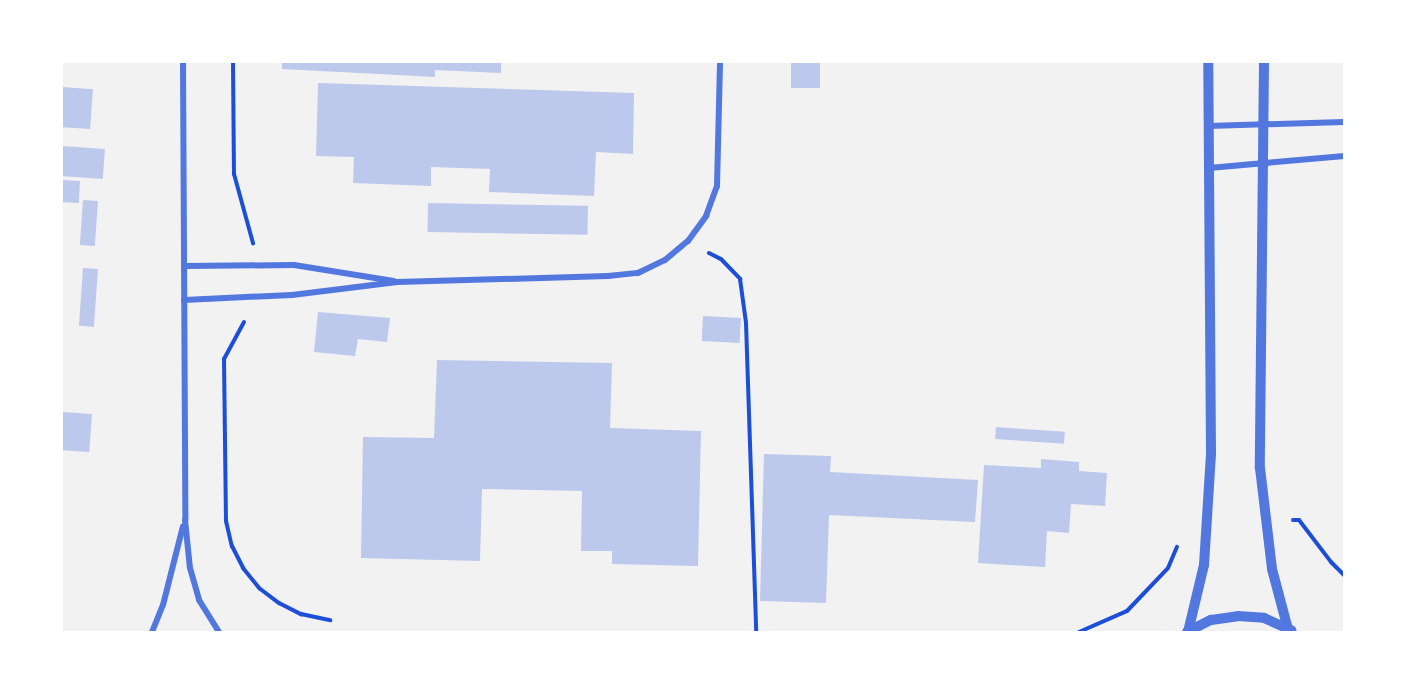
<!DOCTYPE html>
<html>
<head>
<meta charset="utf-8">
<style>
	body { margin:0 }
	#map { position:relative; width:1406px; height:694px; overflow:hidden; background:#f2f2f2; font-family:"Source Sans 3",sans-serif }
	div>[style] { position:absolute }
	.building>* { inset:0; background:#bdc9ec; transform-origin:0 0 }
	.path>* { height:4px; margin:-2px; padding:0 2px; transform-origin:2px; border-radius:2px; background:#1d4ed8 }
	.minor>* { height:6px; margin:-3px; padding:0 3px; transform-origin:3px; border-radius:3px; background:#5277de }
	.tertiary>* { height:10px; margin:-5px; padding:0 5px; transform-origin:5px; border-radius:5px; background:#5277de }
	span { translate:-50% -50%; white-space:nowrap; text-align:center; line-height:1.15; -webkit-text-stroke:6px #fff; paint-order:stroke }
	.frame { position:absolute; inset:0; border:63px solid #fff; pointer-events:none }
</style>
</head>
<body>
<div id="map">
	<div class="building">
		<i style="clip-path:polygon(282px 62px,501px 62px,501px 73px,435px 70px,435px 77px,282px 69px)"></i>
		<i style="left:791px;top:62px;width:29px;height:26px"></i>
		<i style="clip-path:polygon(318px 83px,634px 93px,633px 154px,596px 152px,594px 196px,489px 192px,490px 169px,431px 167px,431px 186px,353px 183px,354px 157px,316px 156px)"></i>
		<i style="left:62px;top:87px;width:31px;height:40px;rotate:4deg"></i>
		<i style="left:62px;top:146px;width:43px;height:30px;rotate:4deg"></i>
		<i style="left:62px;top:180px;width:18px;height:22px;rotate:3deg"></i>
		<i style="left:83px;top:200px;width:15px;height:45px;rotate:4deg"></i>
		<i style="left:428px;top:203px;width:160px;height:29px;rotate:1deg"></i>
		<i style="left:83px;top:268px;width:15px;height:58px;rotate:4deg"></i>
		<i style="clip-path:polygon(318px 312px,390px 318px,387px 342px,358px 339px,355px 356px,314px 352px)"></i>
		<i style="left:703px;top:316px;width:38px;height:25px;rotate:3deg"></i>
		<i style="clip-path:polygon(437px 360px,612px 363px,610px 428px,701px 431px,698px 566px,612px 564px,612px 551px,581px 551px,582px 491px,482px 489px,480px 561px,361px 558px,363px 437px,434px 438px)"></i>
		<i style="left:62px;top:412px;width:30px;height:38px;rotate:4deg"></i>
		<i style="left:996px;top:427px;width:69px;height:12px;rotate:4deg"></i>
		<i style="clip-path:polygon(764px 454px,831px 456px,830px 472px,978px 480px,975px 522px,829px 515px,826px 603px,760px 601px)"></i>
		<i style="clip-path:polygon(1041px 459px,1079px 462px,1079px 471px,1107px 473px,1105px 506px,1071px 504px,1069px 533px,1047px 531px,1045px 567px,978px 563px,984px 465px,1041px 468px)"></i>
	</div>
	<div class="path">
		<i style="left:233px;top:62px;width:112px;rotate:89.5deg"></i>
		<i style="left:234px;top:174px;width:72px;rotate:74.6deg"></i>
		<i style="left:709px;top:253px;width:13px;rotate:27deg"></i>
		<i style="left:721px;top:259px;width:28px;rotate:46deg"></i>
		<i style="left:740px;top:279px;width:44px;rotate:82.2deg"></i>
		<i style="left:746px;top:323px;width:309px;rotate:88.1deg"></i>
		<i style="left:244px;top:322px;width:42px;rotate:118.4deg"></i>
		<i style="left:224px;top:359px;width:162px;rotate:89.3deg"></i>
		<i style="left:226px;top:521px;width:26px;rotate:77deg"></i>
		<i style="left:232px;top:546px;width:25px;rotate:63deg"></i>
		<i style="left:243px;top:568px;width:26px;rotate:51deg"></i>
		<i style="left:259px;top:588px;width:25px;rotate:37deg"></i>
		<i style="left:279px;top:603px;width:25px;rotate:27deg"></i>
		<i style="left:301px;top:614px;width:30px;rotate:12deg"></i>
		<i style="left:1293px;top:520px;width:6px"></i>
		<i style="left:1299px;top:520px;width:53px;rotate:52.7deg"></i>
		<i style="left:1331px;top:562px;width:18px;rotate:45deg"></i>
		<i style="left:1079px;top:632px;width:52px;rotate:-23.6deg"></i>
		<i style="left:1127px;top:611px;width:59px;rotate:-46.4deg"></i>
		<i style="left:1168px;top:568px;width:23px;rotate:-67deg"></i>
	</div>
	<div class="minor">
		<i style="left:183px;top:62px;width:458px;rotate:89.7deg"></i>
		<i style="left:185px;top:520px;width:48px;rotate:84.1deg"></i>
		<i style="left:190px;top:568px;width:33px;rotate:74deg"></i>
		<i style="left:199px;top:600px;width:38px;rotate:58deg"></i>
		<i style="left:1208px;top:126px;width:136px;rotate:-1.7deg"></i>
		<i style="left:1209px;top:168px;width:136px;rotate:-5.1deg"></i>
		<i style="left:184px;top:266px;width:110px;rotate:-0.5deg"></i>
		<i style="left:294px;top:265px;width:101px;rotate:9.1deg"></i>
		<i style="left:184px;top:300px;width:108px;rotate:-2.7deg"></i>
		<i style="left:292px;top:295px;width:106px;rotate:-7.1deg"></i>
		<i style="left:397px;top:282px;width:211px;rotate:-1.6deg"></i>
		<i style="left:608px;top:276px;width:30px;rotate:-6deg"></i>
		<i style="left:638px;top:273px;width:30px;rotate:-26deg"></i>
		<i style="left:665px;top:260px;width:30px;rotate:-40deg"></i>
		<i style="left:688px;top:241px;width:31px;rotate:-54deg"></i>
		<i style="left:706px;top:216px;width:32px;rotate:-70deg"></i>
		<i style="left:717px;top:186px;width:124px;rotate:-88.6deg"></i>
		<i style="left:152px;top:632px;width:29px;rotate:-68deg"></i>
		<i style="left:163px;top:605px;width:81px;rotate:-75.8deg"></i>
	</div>
	<div class="tertiary">
		<i style="left:1264px;top:62px;width:406px;rotate:90.6deg"></i>
		<i style="left:1260px;top:468px;width:102px;rotate:83.2deg"></i>
		<i style="left:1272px;top:569px;width:62px;rotate:75.1deg"></i>
		<i style="left:1187px;top:632px;width:27px;rotate:-27deg"></i>
		<i style="left:1211px;top:620px;width:27px;rotate:-8deg"></i>
		<i style="left:1238px;top:616px;width:26px;rotate:4deg"></i>
		<i style="left:1264px;top:618px;width:30px;rotate:24deg"></i>
		<i style="left:1188px;top:632px;width:69px;rotate:-76.6deg"></i>
		<i style="left:1204px;top:565px;width:111px;rotate:-86.4deg"></i>
		<i style="left:1211px;top:454px;width:392px;rotate:-90.4deg"></i>
	</div>
	<div class="frame"></div>
</div>
</body>
</html>
